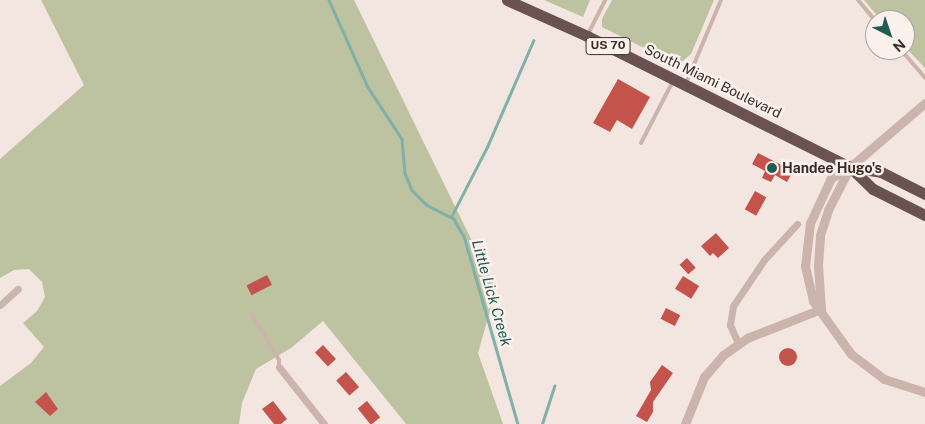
<!DOCTYPE html>
<html>
<head>
<meta charset="utf-8">
<style>
	body { margin:0 }
	#map { position:relative; width:925px; height:424px; overflow:hidden; background:#f3e6e0; font-family:"Public Sans",sans-serif }
	div>[style] { position:absolute }
	.green>* { inset:0; background:#bdc2a0 }
	.stream>* { height:2.5px; margin:-1.25px; padding:0 1.25px; transform-origin:1.25px; border-radius:1.25px; background:#7fb0a9 }
	.building>* { inset:0; background:#c4534c; transform-origin:0 0 }
	.round { border-radius:50% }
	.service>* { height:4px; margin:-2px; padding:0 2px; transform-origin:2px; border-radius:2px; background:#cbb4ab }
	.minor>* { height:7px; margin:-3.5px; padding:0 3.5px; transform-origin:3.5px; border-radius:3.5px; background:#cbb4ab }
	.tertiary>* { height:9px; margin:-4.5px; padding:0 4.5px; transform-origin:4.5px; border-radius:4.5px; background:#cbb4ab }
	.trunk>* { height:11px; margin:-5.5px; padding:0 5.5px; transform-origin:5.5px; border-radius:5.5px; background:#6a534f }
	.dots>* { width:14px; height:14px; translate:-50% -50%; box-sizing:border-box; border:2px solid #faf1ed; border-radius:50% }
	span { translate:-50% -50%; white-space:nowrap; text-align:center; line-height:1.15; -webkit-text-stroke:5px #faf1ed; paint-order:stroke }
	.shield-label span { padding:1px 4px; background:#faf1ed; border:1px solid; border-radius:4px; -webkit-text-stroke-width:0 }
	.shield-label { font-size:12px; color:#392c2a; font-weight:700 }
	.street-label { font-size:14px; color:#392c2a }
	.poi-label { font-size:14px; color:#392c2a; font-weight:700 }
	.left { translate:0 -50%; text-align:left }
	.water-label { font-size:15px; color:#205b54; font-style:italic }
	.north { position:absolute; left:865px; top:10px; width:50px; height:50px; box-sizing:border-box; background:#faf1ed; border:1px solid #ada29f; border-radius:50%; rotate:139deg; font-size:14px; font-weight:700; line-height:20px; text-align:center; color:#392c2a }
	.north::after { content:''; display:block; margin:auto; width:18px; height:22px; background:#205b54; clip-path:polygon(50% 0,100% 100%,50% 72%,0 100%) }
</style>
</head>
<body>
<div id="map">
	<div class="green">
		<i style="clip-path:polygon(41px 0,354px 0,496px 290px,478px 353px,503px 424px,406px 424px,323px 321px,291px 348px,256px 369px,242px 403px,239px 424px,0 424px,0 386px,31px 363px,44px 347px,23px 323px,37px 311px,45px 297px,42px 282px,29px 269px,14px 270px,0 278px,0 159px,84px 85px)"></i>
		<i style="clip-path:polygon(544px 0,590px 0,583px 17px)"></i>
		<i style="clip-path:polygon(612px 0,714px 0,691px 54px,678px 65px,602px 27px,602px 19px)"></i>
		<i style="clip-path:polygon(864px 0,925px 0,925px 68px,905px 47px,905px 20px,881px 20px)"></i>
	</div>
	<div class="stream">
		<i style="left:329px;top:0;width:95px;rotate:65.9deg"></i>
		<i style="left:368px;top:87px;width:62px;rotate:56.8deg"></i>
		<i style="left:402px;top:139px;width:34px;rotate:85deg"></i>
		<i style="left:405px;top:173px;width:18px;rotate:68deg"></i>
		<i style="left:412px;top:190px;width:21px;rotate:45deg"></i>
		<i style="left:427px;top:205px;width:30px;rotate:27deg"></i>
		<i style="left:454px;top:219px;width:20px;rotate:60deg"></i>
		<i style="left:464px;top:236px;width:196px;rotate:74deg"></i>
		<i style="left:451px;top:217px;width:79px;rotate:-62.8deg"></i>
		<i style="left:487px;top:147px;width:116px;rotate:-66.5deg"></i>
		<i style="left:542px;top:424px;width:40px;rotate:-72deg"></i>
	</div>
	<div class="building">
		<i style="clip-path:polygon(618px 79px,650px 97px,632px 129px,617px 120px,610px 132px,593px 123px)"></i>
		<i style="clip-path:polygon(758px 153px,793px 171px,787px 182px,775px 175px,771px 182px,762px 178px,765px 171px,752px 164px)"></i>
		<i style="left:755px;top:191px;width:13px;height:21px;rotate:29deg"></i>
		<i style="clip-path:polygon(716px 233px,729px 248px,718px 258px,713px 253px,710px 256px,701px 246px)"></i>
		<i style="left:687px;top:258px;width:13px;height:10px;rotate:48deg"></i>
		<i style="left:267px;top:275px;width:11px;height:23px;rotate:63deg"></i>
		<i style="left:683px;top:276px;width:19px;height:15px;rotate:32deg"></i>
		<i style="left:666px;top:308px;width:16px;height:12px;rotate:27deg"></i>
		<i style="left:323px;top:345px;width:19px;height:11px;rotate:47deg"></i>
		<i class="round" style="left:779px;top:348px;width:18px;height:18px"></i>
		<i style="clip-path:polygon(662px 365px,673px 373px,653px 402px,653px 412px,647px 422px,636px 416px,651px 390px,650px 382px)"></i>
		<i style="left:346px;top:372px;width:20px;height:13px;rotate:49deg"></i>
		<i style="clip-path:polygon(46px 392px,58px 409px,50px 416px,35px 402px)"></i>
		<i style="clip-path:polygon(273px 401px,287px 419px,281px 424px,274px 424px,262px 409px)"></i>
		<i style="left:367px;top:401px;width:21px;height:12px;rotate:51deg"></i>
	</div>
	<div class="service">
		<i style="left:858px;top:0;width:26px;rotate:50deg"></i>
		<i style="left:588px;top:34px;width:38px;rotate:-63deg"></i>
		<i style="left:901px;top:50px;width:37px;rotate:49deg"></i>
		<i style="left:686px;top:83px;width:90px;rotate:-67.1deg"></i>
		<i style="left:641px;top:143px;width:70px;rotate:-62.7deg"></i>
		<i style="left:252px;top:315px;width:52px;rotate:59deg"></i>
		<i style="left:279px;top:360px;width:7px;rotate:90deg"></i>
	</div>
	<div class="minor">
		<i style="left:0;top:305px;width:24px;rotate:-42deg"></i>
		<i style="left:738px;top:343px;width:20px;rotate:-114deg"></i>
		<i style="left:730px;top:325px;width:19px;rotate:-81deg"></i>
		<i style="left:733px;top:306px;width:55px;rotate:-56deg"></i>
		<i style="left:764px;top:260px;width:49px;rotate:-47.5deg"></i>
		<i style="left:279px;top:367px;width:73px;rotate:51.7deg"></i>
	</div>
	<div class="tertiary">
		<i style="left:925px;top:103px;width:99px;rotate:139.5deg"></i>
		<i style="left:850px;top:167px;width:22px;rotate:150deg"></i>
		<i style="left:831px;top:178px;width:50px;rotate:115deg"></i>
		<i style="left:810px;top:223px;width:43px;rotate:96.6deg"></i>
		<i style="left:805px;top:266px;width:36px;rotate:77deg"></i>
		<i style="left:813px;top:301px;width:65px;rotate:54.4deg"></i>
		<i style="left:851px;top:354px;width:41px;rotate:37.1deg"></i>
		<i style="left:884px;top:379px;width:43px;rotate:17.6deg"></i>
		<i style="left:821px;top:309px;width:44px;rotate:-93.9deg"></i>
		<i style="left:818px;top:265px;width:30px;rotate:-86deg"></i>
		<i style="left:820px;top:235px;width:26px;rotate:-72deg"></i>
		<i style="left:828px;top:210px;width:48px;rotate:-62.9deg"></i>
		<i style="left:685px;top:424px;width:51px;rotate:-68deg"></i>
		<i style="left:704px;top:377px;width:29px;rotate:-49deg"></i>
		<i style="left:723px;top:355px;width:29px;rotate:-35deg"></i>
		<i style="left:747px;top:338px;width:79px;rotate:-21.4deg"></i>
	</div>
	<div class="trunk">
		<i style="left:507px;top:0;width:88px;rotate:24.2deg"></i>
		<i style="left:587px;top:36px;width:294px;rotate:26.5deg"></i>
		<i style="left:850px;top:167px;width:31px;rotate:9deg"></i>
		<i style="left:881px;top:172px;width:49px;rotate:26.6deg"></i>
		<i style="left:850px;top:167px;width:32px;rotate:44deg"></i>
		<i style="left:873px;top:189px;width:58px;rotate:26.6deg"></i>
	</div>
	<div class="dots">
		<i style="left:772px;top:168px;background:#205b54"></i>
	</div>
	<div class="shield-label">
		<span style="left:608px;top:46px">US 70</span>
	</div>
	<div class="street-label">
		<span style="left:713px;top:81px;rotate:26deg">South Miami Boulevard</span>
	</div>
	<div class="poi-label">
		<span class="left" style="left:782px;top:168px">Handee Hugo's</span>
	</div>
	<div class="water-label">
		<span style="left:492px;top:293px;rotate:74deg">Little Lick Creek</span>
	</div>
	<div class="north">N</div>
</div>
</body>
</html>
